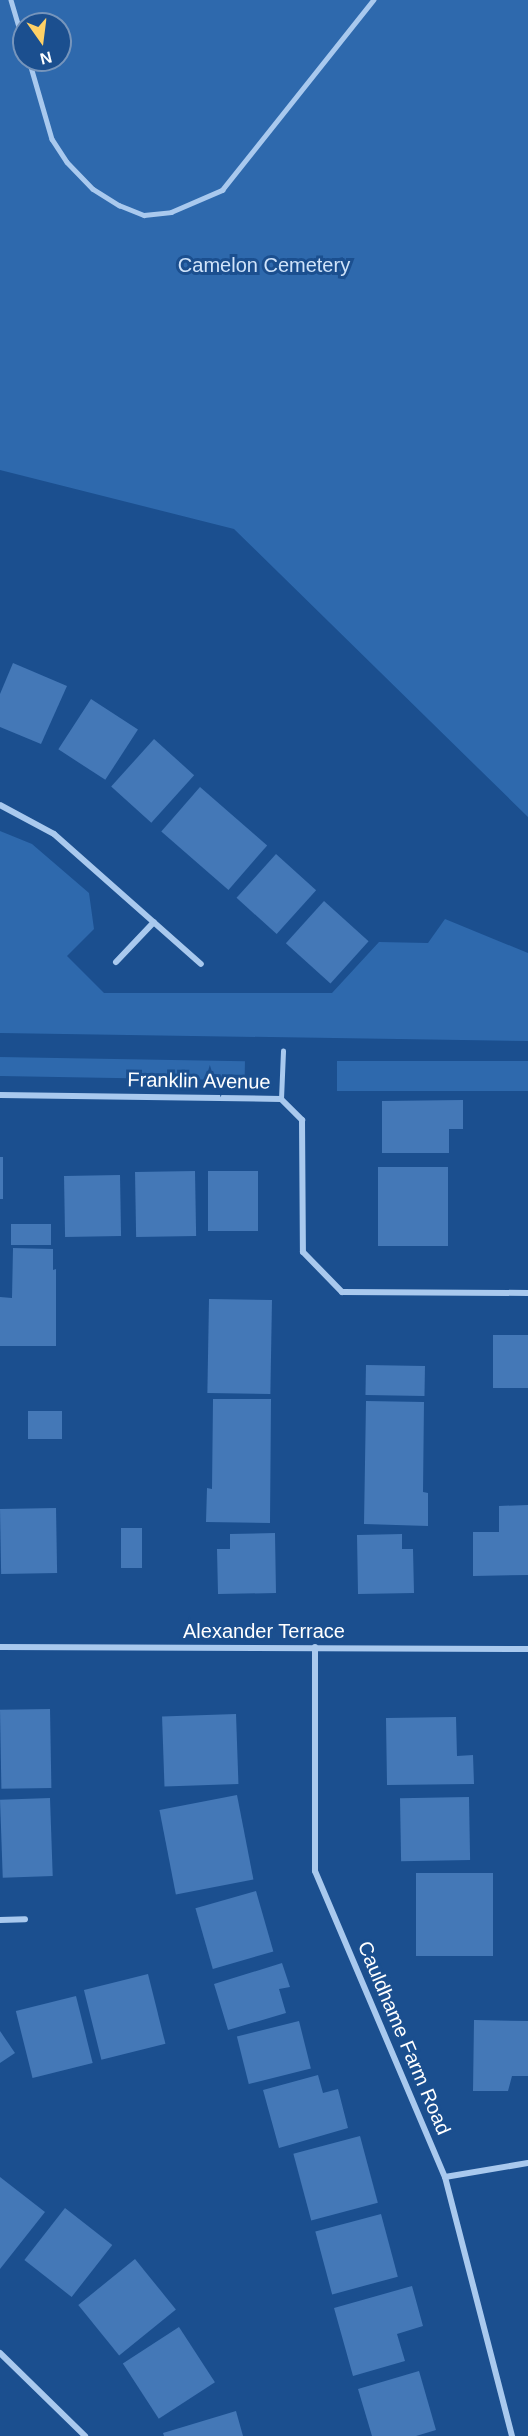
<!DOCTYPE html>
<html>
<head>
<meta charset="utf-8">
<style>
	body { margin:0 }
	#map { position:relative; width:528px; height:2436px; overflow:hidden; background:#1b4f8f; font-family:Arial,sans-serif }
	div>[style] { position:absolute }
	.green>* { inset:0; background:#2e69ad; transform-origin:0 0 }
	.building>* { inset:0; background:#4478b7; transform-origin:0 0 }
	.lane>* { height:4.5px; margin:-2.25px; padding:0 2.25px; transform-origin:2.25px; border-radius:2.25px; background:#a9c9ee }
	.street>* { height:6px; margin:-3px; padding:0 3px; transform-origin:3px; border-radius:3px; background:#a9c9ee }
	span { translate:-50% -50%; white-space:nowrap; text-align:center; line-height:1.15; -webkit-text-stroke:6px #1b4f8f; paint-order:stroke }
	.park-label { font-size:20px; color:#cfe3fa }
	.street-label { font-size:20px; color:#fff }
	.north { position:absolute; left:12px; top:12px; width:60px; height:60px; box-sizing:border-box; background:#1b4f8f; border:2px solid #7695bc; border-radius:50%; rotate:166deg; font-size:16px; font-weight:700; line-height:24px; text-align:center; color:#fff }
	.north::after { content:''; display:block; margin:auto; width:21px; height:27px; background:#ffd166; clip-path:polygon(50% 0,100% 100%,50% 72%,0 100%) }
</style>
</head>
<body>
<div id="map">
	<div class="green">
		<i style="clip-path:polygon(evenodd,0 0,528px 0,528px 817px,234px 529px,0 470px,0 0,24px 24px,60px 24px,60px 60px,24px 60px,24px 24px)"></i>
		<i style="clip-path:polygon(0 831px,32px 844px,89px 893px,94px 929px,67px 956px,104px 993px,332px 993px,379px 942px,428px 943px,445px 919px,528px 953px,528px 1041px,0 1033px)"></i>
		<i style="left:0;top:1057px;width:245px;height:19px;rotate:1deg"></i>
		<i style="left:337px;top:1061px;width:191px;height:30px"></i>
	</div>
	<div class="building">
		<i style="clip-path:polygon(13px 663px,67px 686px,41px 744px,0 727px,0 694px)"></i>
		<i style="left:91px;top:699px;width:56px;height:60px;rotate:33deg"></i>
		<i style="left:154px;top:739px;width:54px;height:64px;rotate:42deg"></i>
		<i style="left:200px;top:787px;width:89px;height:59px;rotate:41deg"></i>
		<i style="left:276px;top:854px;width:54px;height:59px;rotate:42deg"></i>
		<i style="left:324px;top:901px;width:60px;height:57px;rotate:42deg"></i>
		<i style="clip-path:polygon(463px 1100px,463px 1129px,449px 1129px,449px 1153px,382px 1153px,382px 1101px)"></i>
		<i style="left:0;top:1157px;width:3px;height:42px"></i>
		<i style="left:448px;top:1167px;width:79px;height:70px;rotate:90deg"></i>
		<i style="left:195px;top:1171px;width:65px;height:60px;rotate:89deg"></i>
		<i style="left:208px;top:1171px;width:50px;height:60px"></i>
		<i style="left:120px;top:1175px;width:61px;height:56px;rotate:89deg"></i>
		<i style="left:11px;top:1224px;width:40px;height:21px"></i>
		<i style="clip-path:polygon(13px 1248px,53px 1249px,53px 1270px,56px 1269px,56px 1346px,0 1346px,0 1297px,12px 1298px)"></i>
		<i style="left:209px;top:1299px;width:63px;height:94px;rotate:1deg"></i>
		<i style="left:528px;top:1335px;width:53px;height:35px;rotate:90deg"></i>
		<i style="left:366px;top:1365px;width:59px;height:30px;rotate:1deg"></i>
		<i style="clip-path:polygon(213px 1399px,271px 1399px,270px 1523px,206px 1522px,207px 1488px,212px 1489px)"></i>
		<i style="clip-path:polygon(366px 1401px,424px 1402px,423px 1492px,428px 1493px,428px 1526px,364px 1524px)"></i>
		<i style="left:28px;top:1411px;width:34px;height:28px"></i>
		<i style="clip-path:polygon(528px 1505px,528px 1575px,473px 1576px,473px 1532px,499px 1532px,499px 1506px)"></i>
		<i style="left:56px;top:1508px;width:65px;height:56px;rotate:89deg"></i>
		<i style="left:121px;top:1528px;width:21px;height:40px"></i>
		<i style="clip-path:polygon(275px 1533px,276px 1593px,218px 1594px,217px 1549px,230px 1549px,230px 1534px)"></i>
		<i style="clip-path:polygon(402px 1534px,402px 1549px,413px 1549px,414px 1593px,358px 1594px,357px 1535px)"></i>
		<i style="left:50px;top:1709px;width:79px;height:50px;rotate:89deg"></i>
		<i style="left:236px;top:1714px;width:70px;height:74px;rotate:88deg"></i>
		<i style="clip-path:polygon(456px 1717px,457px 1756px,473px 1755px,474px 1784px,387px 1785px,386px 1718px)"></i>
		<i style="left:237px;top:1795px;width:86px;height:79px;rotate:79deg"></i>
		<i style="left:469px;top:1797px;width:63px;height:69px;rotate:89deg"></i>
		<i style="left:50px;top:1798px;width:78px;height:50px;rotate:88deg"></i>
		<i style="left:416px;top:1873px;width:77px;height:83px"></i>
		<i style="left:256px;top:1891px;width:63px;height:63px;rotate:74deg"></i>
		<i style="clip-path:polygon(282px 1963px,290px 1987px,279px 1989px,286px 2013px,228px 2030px,214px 1984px)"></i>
		<i style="left:148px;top:1974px;width:72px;height:66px;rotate:76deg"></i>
		<i style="left:76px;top:1996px;width:69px;height:62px;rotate:76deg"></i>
		<i style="clip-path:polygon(474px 2020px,528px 2021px,528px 2076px,512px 2076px,508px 2091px,473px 2091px)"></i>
		<i style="left:299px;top:2021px;width:49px;height:64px;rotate:76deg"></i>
		<i style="clip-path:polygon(0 2031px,15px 2053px,0 2063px)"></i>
		<i style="clip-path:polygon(318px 2075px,323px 2093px,338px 2089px,348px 2128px,279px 2148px,263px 2090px)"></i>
		<i style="left:360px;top:2136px;width:69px;height:69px;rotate:75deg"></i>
		<i style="clip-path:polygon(0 2177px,45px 2212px,0 2269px)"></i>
		<i style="left:65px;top:2208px;width:60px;height:66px;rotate:38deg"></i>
		<i style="left:381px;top:2214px;width:65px;height:68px;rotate:75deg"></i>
		<i style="left:135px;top:2259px;width:65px;height:73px;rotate:51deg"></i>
		<i style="clip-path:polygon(412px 2286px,423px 2326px,397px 2334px,405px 2361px,353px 2376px,334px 2308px)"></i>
		<i style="left:179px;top:2327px;width:66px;height:67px;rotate:57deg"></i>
		<i style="clip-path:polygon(419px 2371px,436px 2430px,416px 2436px,372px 2436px,358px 2389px)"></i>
		<i style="clip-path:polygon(236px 2411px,243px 2436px,164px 2436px,163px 2433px)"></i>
	</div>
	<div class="lane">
		<i style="left:11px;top:0;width:46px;rotate:73.5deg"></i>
		<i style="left:29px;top:60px;width:82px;rotate:73.8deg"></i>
		<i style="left:52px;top:139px;width:27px;rotate:57deg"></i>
		<i style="left:67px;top:162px;width:37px;rotate:46deg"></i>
		<i style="left:93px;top:189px;width:31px;rotate:32deg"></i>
		<i style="left:119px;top:205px;width:27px;rotate:22deg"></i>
		<i style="left:144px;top:215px;width:27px;rotate:-6deg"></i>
		<i style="left:171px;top:212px;width:56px;rotate:-23.3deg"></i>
		<i style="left:222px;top:190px;width:243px;rotate:-51.5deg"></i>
		<i style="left:281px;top:1099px;width:48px;rotate:-87.6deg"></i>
	</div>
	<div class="street">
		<i style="left:0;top:805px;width:61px;rotate:28.2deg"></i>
		<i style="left:54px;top:834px;width:196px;rotate:41.5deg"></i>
		<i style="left:116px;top:962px;width:55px;rotate:-46.5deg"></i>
		<i style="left:0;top:1095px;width:281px;rotate:0.8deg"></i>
		<i style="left:281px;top:1099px;width:30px;rotate:45deg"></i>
		<i style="left:302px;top:1120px;width:132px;rotate:89.6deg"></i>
		<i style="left:303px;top:1252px;width:56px;rotate:45.7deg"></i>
		<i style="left:342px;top:1292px;width:186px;rotate:0.3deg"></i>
		<i style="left:0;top:1647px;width:528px;rotate:0.22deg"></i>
		<i style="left:315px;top:1647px;width:224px;rotate:90deg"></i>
		<i style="left:315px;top:1871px;width:332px;rotate:67deg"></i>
		<i style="left:445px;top:2177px;width:268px;rotate:75.5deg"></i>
		<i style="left:0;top:1920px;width:25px;rotate:-2deg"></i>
		<i style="left:445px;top:2177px;width:84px;rotate:-9.6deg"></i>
		<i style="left:0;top:2353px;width:119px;rotate:44.3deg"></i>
	</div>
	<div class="park-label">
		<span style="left:264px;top:265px">Camelon Cemetery</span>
	</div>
	<div class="street-label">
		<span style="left:199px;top:1081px;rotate:1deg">Franklin Avenue</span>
		<span style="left:264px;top:1631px">Alexander Terrace</span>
		<span style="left:404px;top:2038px;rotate:67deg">Cauldhame Farm Road</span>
	</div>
	<div class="north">N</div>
</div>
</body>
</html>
